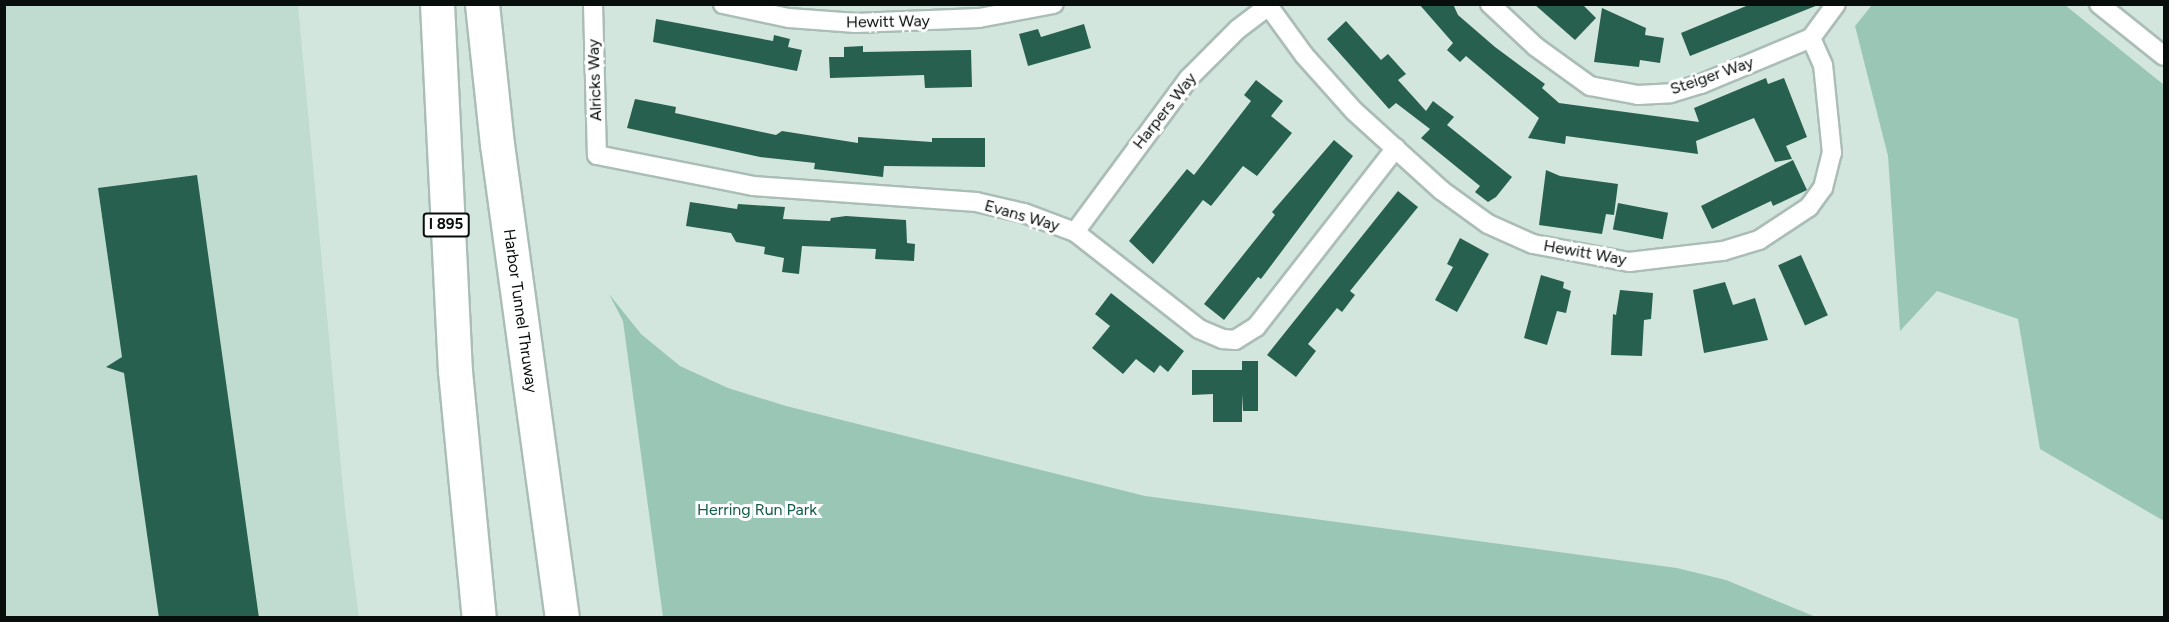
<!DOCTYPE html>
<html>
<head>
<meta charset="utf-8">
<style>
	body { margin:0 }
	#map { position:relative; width:2169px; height:622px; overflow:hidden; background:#d3e6de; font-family:Figtree,sans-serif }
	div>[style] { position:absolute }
	.built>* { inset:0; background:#c0dcd1 }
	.green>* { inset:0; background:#9ac6b6 }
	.building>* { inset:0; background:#28604f; transform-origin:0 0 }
	.roads { filter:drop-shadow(2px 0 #aabdb6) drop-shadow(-2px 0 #aabdb6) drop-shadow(0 2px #aabdb6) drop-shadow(0 -2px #aabdb6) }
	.minor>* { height:18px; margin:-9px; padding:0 9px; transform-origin:9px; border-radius:9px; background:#fff }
	.motorway>* { height:33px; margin:-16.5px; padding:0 16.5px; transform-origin:16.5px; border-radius:16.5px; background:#fff }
	span { translate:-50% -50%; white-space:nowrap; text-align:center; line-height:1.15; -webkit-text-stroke:6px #fff; paint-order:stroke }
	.shield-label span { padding:2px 4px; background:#fff; border:2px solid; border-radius:4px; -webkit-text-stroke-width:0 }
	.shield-label { font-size:15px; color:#080e0c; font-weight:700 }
	.street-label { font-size:16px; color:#080e0c }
	.park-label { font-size:16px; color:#115b48 }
	.frame { position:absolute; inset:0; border:6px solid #080e0c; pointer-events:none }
</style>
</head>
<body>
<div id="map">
	<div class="built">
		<i style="clip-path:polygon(4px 5px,298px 5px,345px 509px,359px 617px,5px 617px)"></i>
	</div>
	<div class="green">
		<i style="clip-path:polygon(1872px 5px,2065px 5px,2164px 85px,2164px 521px,2040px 449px,2018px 319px,1937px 291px,1900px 331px,1888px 156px,1855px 26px)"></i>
		<i style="clip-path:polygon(609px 294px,641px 334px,680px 366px,728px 388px,786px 406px,1145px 496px,1677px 568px,1726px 580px,1816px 617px,663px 617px,623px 321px)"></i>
	</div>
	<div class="building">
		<i style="clip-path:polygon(1419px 4px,1453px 4px,1458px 15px,1495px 47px,1545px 84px,1542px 88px,1559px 103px,1699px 122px,1694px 108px,1766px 78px,1768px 84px,1784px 78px,1807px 137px,1786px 146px,1792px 159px,1775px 162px,1754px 118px,1696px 141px,1698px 154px,1566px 136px,1565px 144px,1528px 138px,1539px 118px,1466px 56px,1460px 62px,1447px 50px,1453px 43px)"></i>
		<i style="clip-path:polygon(1534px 4px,1582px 4px,1596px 18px,1575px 40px)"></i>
		<i style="clip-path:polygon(1751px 4px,1818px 5px,1690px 56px,1681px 33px)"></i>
		<i style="clip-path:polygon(1602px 8px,1646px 28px,1645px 35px,1664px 38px,1660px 63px,1640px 60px,1639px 67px,1594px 62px)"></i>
		<i style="clip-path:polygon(656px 19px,773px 41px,774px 35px,790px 39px,788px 47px,802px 50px,797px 71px,653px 42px)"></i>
		<i style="clip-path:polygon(1346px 21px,1381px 60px,1388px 54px,1406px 74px,1398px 80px,1426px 111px,1433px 101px,1454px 117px,1447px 125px,1512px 177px,1496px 197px,1488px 202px,1475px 192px,1480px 186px,1421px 138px,1430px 129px,1396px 103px,1389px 109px,1327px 39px)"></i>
		<i style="clip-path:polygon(1084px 24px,1091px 48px,1028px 66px,1019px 34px,1038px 29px,1041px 37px)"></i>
		<i style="clip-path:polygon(863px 46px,863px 52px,971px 50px,972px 87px,925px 88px,924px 75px,830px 78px,829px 57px,844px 57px,844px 47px)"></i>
		<i style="clip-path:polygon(1256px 80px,1283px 101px,1271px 116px,1292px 133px,1257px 176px,1243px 166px,1211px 206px,1203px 200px,1153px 264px,1129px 241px,1187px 169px,1194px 175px,1251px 101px,1244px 95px)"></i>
		<i style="clip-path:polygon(635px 99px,676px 107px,675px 113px,776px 135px,782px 131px,858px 143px,858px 137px,932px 142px,932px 138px,985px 138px,985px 167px,884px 166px,883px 177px,814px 169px,815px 163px,760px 157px,627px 128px)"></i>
		<i style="clip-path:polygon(1334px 140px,1353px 156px,1261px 279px,1258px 277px,1224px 320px,1204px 304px,1275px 215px,1272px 212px)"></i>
		<i style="clip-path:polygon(1793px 160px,1807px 190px,1773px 206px,1771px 201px,1712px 229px,1701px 206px)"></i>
		<i style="clip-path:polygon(1546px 170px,1560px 176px,1618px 184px,1614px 215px,1606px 214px,1602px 234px,1539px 225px)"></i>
		<i style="clip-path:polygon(197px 175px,259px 618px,159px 618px,124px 373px,106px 367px,122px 357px,98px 188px)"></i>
		<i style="clip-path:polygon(1398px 191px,1418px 207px,1350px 291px,1355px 295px,1342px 312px,1337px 308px,1308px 344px,1316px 351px,1296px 377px,1267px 355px)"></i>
		<i style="clip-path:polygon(690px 202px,737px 209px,738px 204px,785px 207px,783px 219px,830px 221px,831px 218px,846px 216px,906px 220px,907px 243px,915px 244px,914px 261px,875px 259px,876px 249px,802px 246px,799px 274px,782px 272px,784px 258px,764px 254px,765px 247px,736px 242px,731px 233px,686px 226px)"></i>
		<i style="left:1618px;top:203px;width:51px;height:27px;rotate:11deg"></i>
		<i style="clip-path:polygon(1460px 238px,1489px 254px,1457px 312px,1435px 300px,1453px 267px,1447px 264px)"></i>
		<i style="left:1801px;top:255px;width:66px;height:25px;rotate:66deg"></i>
		<i style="clip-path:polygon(1541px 275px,1564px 282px,1563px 288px,1571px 291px,1566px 313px,1557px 311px,1547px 345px,1524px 338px)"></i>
		<i style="clip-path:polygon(1725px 282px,1733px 305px,1755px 298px,1768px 340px,1704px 353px,1693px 290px)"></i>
		<i style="clip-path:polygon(1620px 290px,1653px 293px,1651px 319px,1644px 320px,1642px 356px,1611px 355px,1613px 314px,1616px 315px)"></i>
		<i style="clip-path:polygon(1111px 293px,1184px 351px,1168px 372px,1160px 365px,1154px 373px,1136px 359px,1123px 374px,1092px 348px,1110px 326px,1095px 314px)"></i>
		<i style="clip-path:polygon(1242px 361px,1258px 361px,1258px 411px,1243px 411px,1242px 394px,1242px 422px,1213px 422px,1213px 394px,1192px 395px,1192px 370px,1242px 370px)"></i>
	</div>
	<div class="roads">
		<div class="minor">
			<i style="left:593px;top:4px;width:151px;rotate:88.5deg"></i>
			<i style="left:597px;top:155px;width:159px;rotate:11.2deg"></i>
			<i style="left:753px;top:186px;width:224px;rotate:4.1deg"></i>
			<i style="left:976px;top:202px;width:49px;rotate:12.9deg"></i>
			<i style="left:1024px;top:213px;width:54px;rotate:20.4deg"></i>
			<i style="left:1075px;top:232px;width:157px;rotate:38deg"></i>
			<i style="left:1199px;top:329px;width:26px;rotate:23deg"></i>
			<i style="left:1223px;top:339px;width:12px;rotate:5deg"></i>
			<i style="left:1235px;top:340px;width:25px;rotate:-32deg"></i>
			<i style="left:1256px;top:327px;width:227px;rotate:-52deg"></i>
			<i style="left:723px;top:4px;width:67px;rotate:12deg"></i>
			<i style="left:789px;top:18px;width:67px;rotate:4.3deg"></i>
			<i style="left:856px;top:23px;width:123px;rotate:-2.3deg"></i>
			<i style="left:979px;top:18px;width:76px;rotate:-10.6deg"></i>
			<i style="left:1267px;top:4px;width:63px;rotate:54deg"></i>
			<i style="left:1304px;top:55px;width:75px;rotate:48.2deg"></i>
			<i style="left:1354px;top:111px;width:118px;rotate:42.2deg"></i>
			<i style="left:1441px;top:190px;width:58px;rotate:35.9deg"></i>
			<i style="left:1488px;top:224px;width:49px;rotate:24deg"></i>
			<i style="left:1533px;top:244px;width:98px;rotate:10.6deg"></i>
			<i style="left:1629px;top:262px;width:95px;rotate:-6.7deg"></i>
			<i style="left:1723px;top:251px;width:38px;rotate:-17deg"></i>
			<i style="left:1759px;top:240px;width:60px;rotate:-33.4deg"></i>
			<i style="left:1809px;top:207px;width:24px;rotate:-54deg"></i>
			<i style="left:1823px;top:188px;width:36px;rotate:-76deg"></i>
			<i style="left:1832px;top:153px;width:88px;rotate:-95.8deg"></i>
			<i style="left:1823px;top:65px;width:30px;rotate:-114deg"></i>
			<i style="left:1490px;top:4px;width:63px;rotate:43.1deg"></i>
			<i style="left:1536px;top:47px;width:67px;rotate:35.8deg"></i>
			<i style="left:1590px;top:86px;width:49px;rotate:10.6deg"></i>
			<i style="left:1638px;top:95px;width:33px;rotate:-3deg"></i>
			<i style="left:1671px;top:93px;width:31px;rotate:-17deg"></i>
			<i style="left:1701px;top:84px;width:119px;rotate:-22.7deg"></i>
			<i style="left:1811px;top:38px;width:42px;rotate:-53.7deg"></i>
			<i style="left:2099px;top:4px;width:83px;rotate:38.7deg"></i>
			<i style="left:1075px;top:232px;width:192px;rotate:-53.5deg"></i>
			<i style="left:1189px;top:78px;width:69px;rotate:-45deg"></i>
			<i style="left:1238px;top:29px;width:41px;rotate:-37.1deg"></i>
		</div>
		<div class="motorway">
			<i style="left:437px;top:4px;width:367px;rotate:87.2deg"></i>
			<i style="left:455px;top:371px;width:248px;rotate:84.5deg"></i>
			<i style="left:482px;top:4px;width:141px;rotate:83.9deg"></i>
			<i style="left:497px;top:144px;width:478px;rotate:82.2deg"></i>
		</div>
	</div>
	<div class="shield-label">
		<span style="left:446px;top:225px">I 895</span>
	</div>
	<div class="street-label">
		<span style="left:888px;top:22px;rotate:-1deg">Hewitt Way</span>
		<span style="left:1712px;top:76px;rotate:-19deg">Steiger Way</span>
		<span style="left:595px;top:80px;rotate:-92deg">Alricks Way</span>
		<span style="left:1165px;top:111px;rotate:-52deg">Harpers Way</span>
		<span style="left:1022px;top:216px;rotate:16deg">Evans Way</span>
		<span style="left:1585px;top:253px;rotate:10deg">Hewitt Way</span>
		<span style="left:520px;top:311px;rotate:82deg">Harbor Tunnel Thruway</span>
	</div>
	<div class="park-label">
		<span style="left:757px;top:510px">Herring Run Park</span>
	</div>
	<div class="frame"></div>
</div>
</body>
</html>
